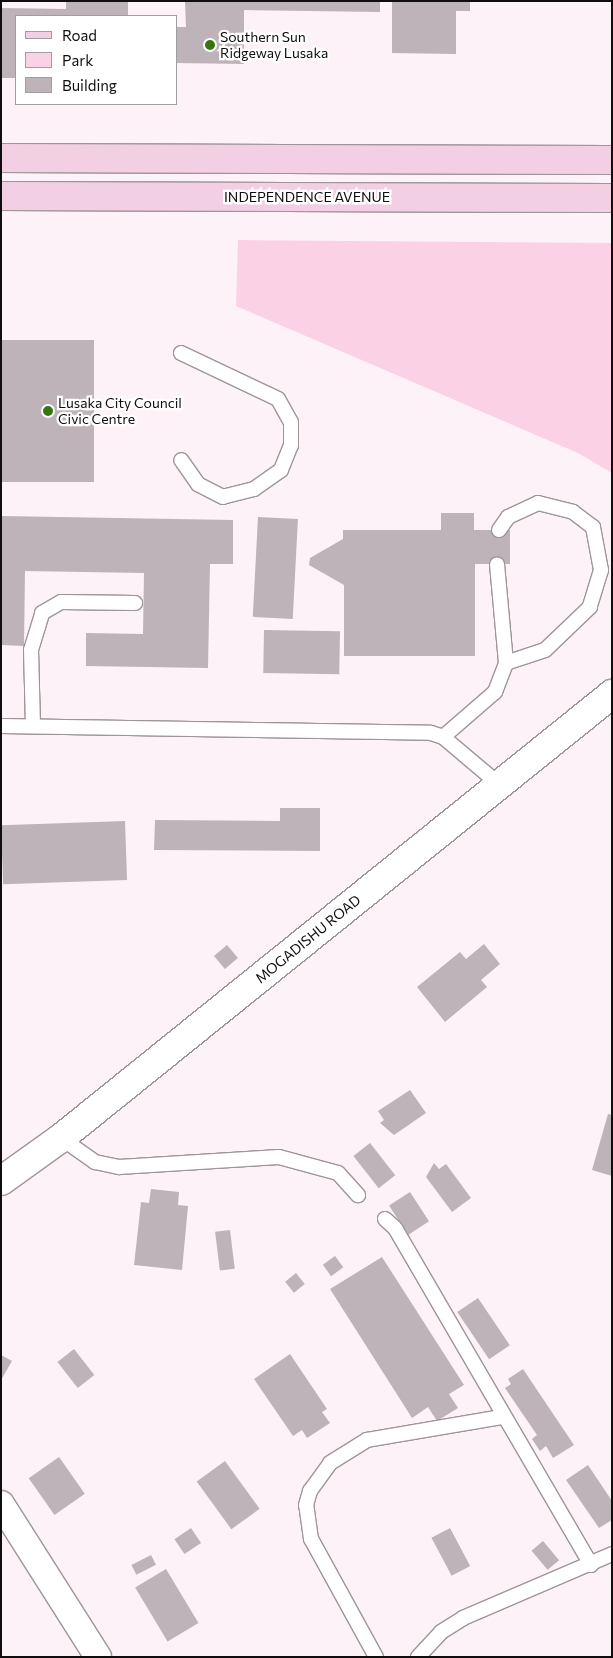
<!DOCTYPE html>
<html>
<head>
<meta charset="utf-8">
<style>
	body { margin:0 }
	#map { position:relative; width:613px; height:1658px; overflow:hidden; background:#fdf2f7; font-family:Commissioner,sans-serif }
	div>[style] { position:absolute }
	.green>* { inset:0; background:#fbd1e6 }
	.building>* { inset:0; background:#bdb3b8; transform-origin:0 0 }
	.roads { filter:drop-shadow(1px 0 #9e9599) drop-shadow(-1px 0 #9e9599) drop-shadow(0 1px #9e9599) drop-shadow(0 -1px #9e9599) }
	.service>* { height:14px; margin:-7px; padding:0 7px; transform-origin:7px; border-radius:7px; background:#fff }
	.minor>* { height:26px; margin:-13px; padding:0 13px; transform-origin:13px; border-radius:13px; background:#fff }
	.tertiary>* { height:28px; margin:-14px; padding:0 14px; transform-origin:14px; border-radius:14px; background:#fff }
	.secondary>* { height:28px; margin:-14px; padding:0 14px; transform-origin:14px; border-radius:14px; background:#f2cfe3 }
	.dots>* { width:14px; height:14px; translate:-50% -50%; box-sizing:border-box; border:2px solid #fff; border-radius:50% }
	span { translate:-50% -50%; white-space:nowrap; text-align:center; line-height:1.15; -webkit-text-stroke:4.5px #fff; paint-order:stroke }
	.poi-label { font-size:14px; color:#100d0e }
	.left { translate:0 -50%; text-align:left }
	.street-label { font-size:14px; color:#100d0e }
	.frame { position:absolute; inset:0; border:2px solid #100d0e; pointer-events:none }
	.legend { position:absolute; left:15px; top:15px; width:162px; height:90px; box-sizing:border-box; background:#fff; border:1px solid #9f9e9f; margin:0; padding:6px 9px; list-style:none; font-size:15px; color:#100d0e }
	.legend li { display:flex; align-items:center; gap:10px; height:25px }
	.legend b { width:25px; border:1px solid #9f9e9f }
</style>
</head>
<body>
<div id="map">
	<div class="green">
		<i style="clip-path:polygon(238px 240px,612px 243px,612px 473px,578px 453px,236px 306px)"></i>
	</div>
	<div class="building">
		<i style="clip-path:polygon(66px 1px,128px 1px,128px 16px,16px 16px,16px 78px,1px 78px,1px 8px,66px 9px)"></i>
		<i style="clip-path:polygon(185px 1px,380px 1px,380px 12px,244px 10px,244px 64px,176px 63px,176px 27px,186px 27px)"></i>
		<i style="clip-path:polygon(392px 1px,470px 1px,470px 11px,456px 11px,456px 54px,392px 53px)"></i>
		<i style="left:1px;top:340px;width:93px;height:142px"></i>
		<i style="clip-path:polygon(441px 513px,474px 513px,474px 530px,510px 530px,510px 564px,475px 564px,475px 656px,344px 656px,344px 585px,309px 565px,310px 558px,343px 539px,343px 530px,441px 530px)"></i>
		<i style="clip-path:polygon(1px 516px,233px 520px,233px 564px,210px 564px,208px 668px,86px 666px,86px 633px,143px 634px,144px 573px,25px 571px,24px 646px,1px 645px)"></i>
		<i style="left:258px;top:517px;width:40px;height:100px;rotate:3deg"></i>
		<i style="left:264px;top:630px;width:76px;height:43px;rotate:1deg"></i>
		<i style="clip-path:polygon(280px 808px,320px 808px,320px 851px,154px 850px,155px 820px,280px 821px)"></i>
		<i style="left:125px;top:821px;width:59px;height:124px;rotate:88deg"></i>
		<i style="clip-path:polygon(484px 944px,500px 964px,481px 980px,487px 987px,445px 1022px,417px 987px,460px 952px,466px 959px)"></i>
		<i style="left:227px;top:945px;width:17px;height:17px;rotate:50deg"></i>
		<i style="clip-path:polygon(410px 1090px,426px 1113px,394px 1135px,380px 1123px,384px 1120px,378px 1111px)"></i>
		<i style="clip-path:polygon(608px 1114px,612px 1115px,612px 1176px,592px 1170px)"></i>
		<i style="left:370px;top:1143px;width:41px;height:21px;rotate:52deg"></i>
		<i style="clip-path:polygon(434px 1163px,439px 1169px,446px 1164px,471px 1198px,452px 1212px,426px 1177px)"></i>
		<i style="clip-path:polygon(151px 1189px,179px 1192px,178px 1205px,188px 1206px,182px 1270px,134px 1265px,141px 1202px,149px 1203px)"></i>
		<i style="left:410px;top:1192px;width:35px;height:25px;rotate:57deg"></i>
		<i style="left:230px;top:1230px;width:39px;height:15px;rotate:83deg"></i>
		<i style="left:335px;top:1256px;width:14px;height:15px;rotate:54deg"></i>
		<i style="clip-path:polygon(382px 1257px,464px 1385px,449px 1394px,458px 1408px,437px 1421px,428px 1407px,412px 1418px,330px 1289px)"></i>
		<i style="left:296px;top:1273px;width:14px;height:14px;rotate:51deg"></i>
		<i style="left:478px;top:1298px;width:57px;height:25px;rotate:56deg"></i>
		<i style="left:74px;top:1349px;width:33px;height:21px;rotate:52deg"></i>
		<i style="clip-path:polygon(290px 1354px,327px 1409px,322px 1412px,330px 1423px,307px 1438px,302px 1430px,293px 1436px,254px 1379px)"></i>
		<i style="clip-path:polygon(1px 1355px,12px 1361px,1px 1380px)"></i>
		<i style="clip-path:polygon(523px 1369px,574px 1445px,553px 1458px,546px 1446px,540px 1451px,532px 1439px,537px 1435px,505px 1388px,511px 1384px,508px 1379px)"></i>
		<i style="left:59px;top:1457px;width:45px;height:37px;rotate:55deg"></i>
		<i style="left:225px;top:1461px;width:59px;height:35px;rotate:54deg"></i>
		<i style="clip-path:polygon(588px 1465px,612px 1501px,612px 1520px,599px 1528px,566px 1480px)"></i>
		<i style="left:191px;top:1528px;width:18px;height:20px;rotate:56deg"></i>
		<i style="left:450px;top:1528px;width:43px;height:21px;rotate:62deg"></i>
		<i style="left:543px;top:1541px;width:25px;height:15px;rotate:50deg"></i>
		<i style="left:151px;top:1555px;width:11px;height:22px;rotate:63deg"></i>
		<i style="left:166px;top:1569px;width:63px;height:36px;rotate:59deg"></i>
	</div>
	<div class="roads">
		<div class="service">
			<i style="left:181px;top:353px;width:107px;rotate:25.4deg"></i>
			<i style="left:278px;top:399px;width:26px;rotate:61deg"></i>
			<i style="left:291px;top:422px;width:23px;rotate:90deg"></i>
			<i style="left:291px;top:445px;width:27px;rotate:112deg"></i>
			<i style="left:281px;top:470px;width:33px;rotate:145deg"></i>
			<i style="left:254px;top:489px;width:32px;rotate:166deg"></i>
			<i style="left:223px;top:497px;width:28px;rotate:-153deg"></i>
			<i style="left:198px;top:484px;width:29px;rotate:-125deg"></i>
			<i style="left:499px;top:530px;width:16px;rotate:-55deg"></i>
			<i style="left:508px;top:517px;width:33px;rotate:-25deg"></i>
			<i style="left:538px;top:503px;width:36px;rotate:14deg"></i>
			<i style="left:573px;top:512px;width:25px;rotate:37deg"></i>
			<i style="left:593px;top:527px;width:44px;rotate:79.5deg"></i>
			<i style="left:601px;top:570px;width:39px;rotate:107deg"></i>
			<i style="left:590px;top:607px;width:62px;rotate:136.3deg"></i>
			<i style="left:545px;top:650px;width:41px;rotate:161.6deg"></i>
			<i style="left:1px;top:726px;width:430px;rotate:0.9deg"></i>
			<i style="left:431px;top:733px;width:13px;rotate:18deg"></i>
			<i style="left:443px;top:737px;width:75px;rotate:40.1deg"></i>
			<i style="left:33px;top:726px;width:76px;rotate:-91.5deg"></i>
			<i style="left:31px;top:650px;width:39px;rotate:-73deg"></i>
			<i style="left:42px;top:613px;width:22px;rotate:-30deg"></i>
			<i style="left:61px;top:602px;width:74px;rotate:0.8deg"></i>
			<i style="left:443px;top:737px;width:69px;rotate:-40.9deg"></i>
			<i style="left:495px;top:692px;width:31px;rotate:-69deg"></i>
			<i style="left:506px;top:663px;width:99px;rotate:-95.2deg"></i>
			<i style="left:61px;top:1138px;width:42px;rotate:35.2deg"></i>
			<i style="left:95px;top:1162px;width:25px;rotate:12deg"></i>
			<i style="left:119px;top:1167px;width:160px;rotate:-3.6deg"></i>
			<i style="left:279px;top:1157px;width:61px;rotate:15.2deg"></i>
			<i style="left:338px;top:1173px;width:30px;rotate:48deg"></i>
			<i style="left:385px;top:1219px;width:13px;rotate:42deg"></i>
			<i style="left:395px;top:1228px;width:390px;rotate:59.8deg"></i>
			<i style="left:376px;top:1657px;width:135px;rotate:-118.8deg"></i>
			<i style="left:311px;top:1539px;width:34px;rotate:-98deg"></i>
			<i style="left:306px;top:1505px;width:15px;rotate:-74deg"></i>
			<i style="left:310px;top:1491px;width:34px;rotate:-54deg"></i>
			<i style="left:330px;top:1463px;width:44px;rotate:-31.9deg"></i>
			<i style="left:367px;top:1440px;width:137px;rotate:-9.7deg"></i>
			<i style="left:418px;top:1657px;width:34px;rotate:-47deg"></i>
			<i style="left:441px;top:1632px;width:26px;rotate:-32deg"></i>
			<i style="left:463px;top:1618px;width:162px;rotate:-23.2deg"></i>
		</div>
		<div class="minor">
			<i style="left:1px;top:1504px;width:181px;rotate:57.6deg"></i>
		</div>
		<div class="tertiary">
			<i style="left:1px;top:1181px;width:74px;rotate:-35.6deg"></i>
			<i style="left:61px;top:1138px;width:708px;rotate:-38.86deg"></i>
		</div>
		<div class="secondary">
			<i style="left:1px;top:158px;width:611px;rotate:0.19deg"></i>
			<i style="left:1px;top:196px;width:611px;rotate:0.19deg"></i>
		</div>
	</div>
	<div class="dots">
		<i style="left:210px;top:45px;background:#37760f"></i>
		<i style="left:48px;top:411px;background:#37760f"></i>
	</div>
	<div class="poi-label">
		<span class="left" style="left:220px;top:45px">Southern Sun<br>Ridgeway Lusaka</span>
		<span class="left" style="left:58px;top:411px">Lusaka City Council<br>Civic Centre</span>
	</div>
	<div class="street-label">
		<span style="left:307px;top:197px">INDEPENDENCE AVENUE</span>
		<span style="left:308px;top:939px;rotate:-39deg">MOGADISHU ROAD</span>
	</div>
	<div class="frame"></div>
	<ul class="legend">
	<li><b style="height:6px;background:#f2cfe3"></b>Road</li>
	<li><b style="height:14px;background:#fbd1e6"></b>Park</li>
	<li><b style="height:14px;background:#bdb3b8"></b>Building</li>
	</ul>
</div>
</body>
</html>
